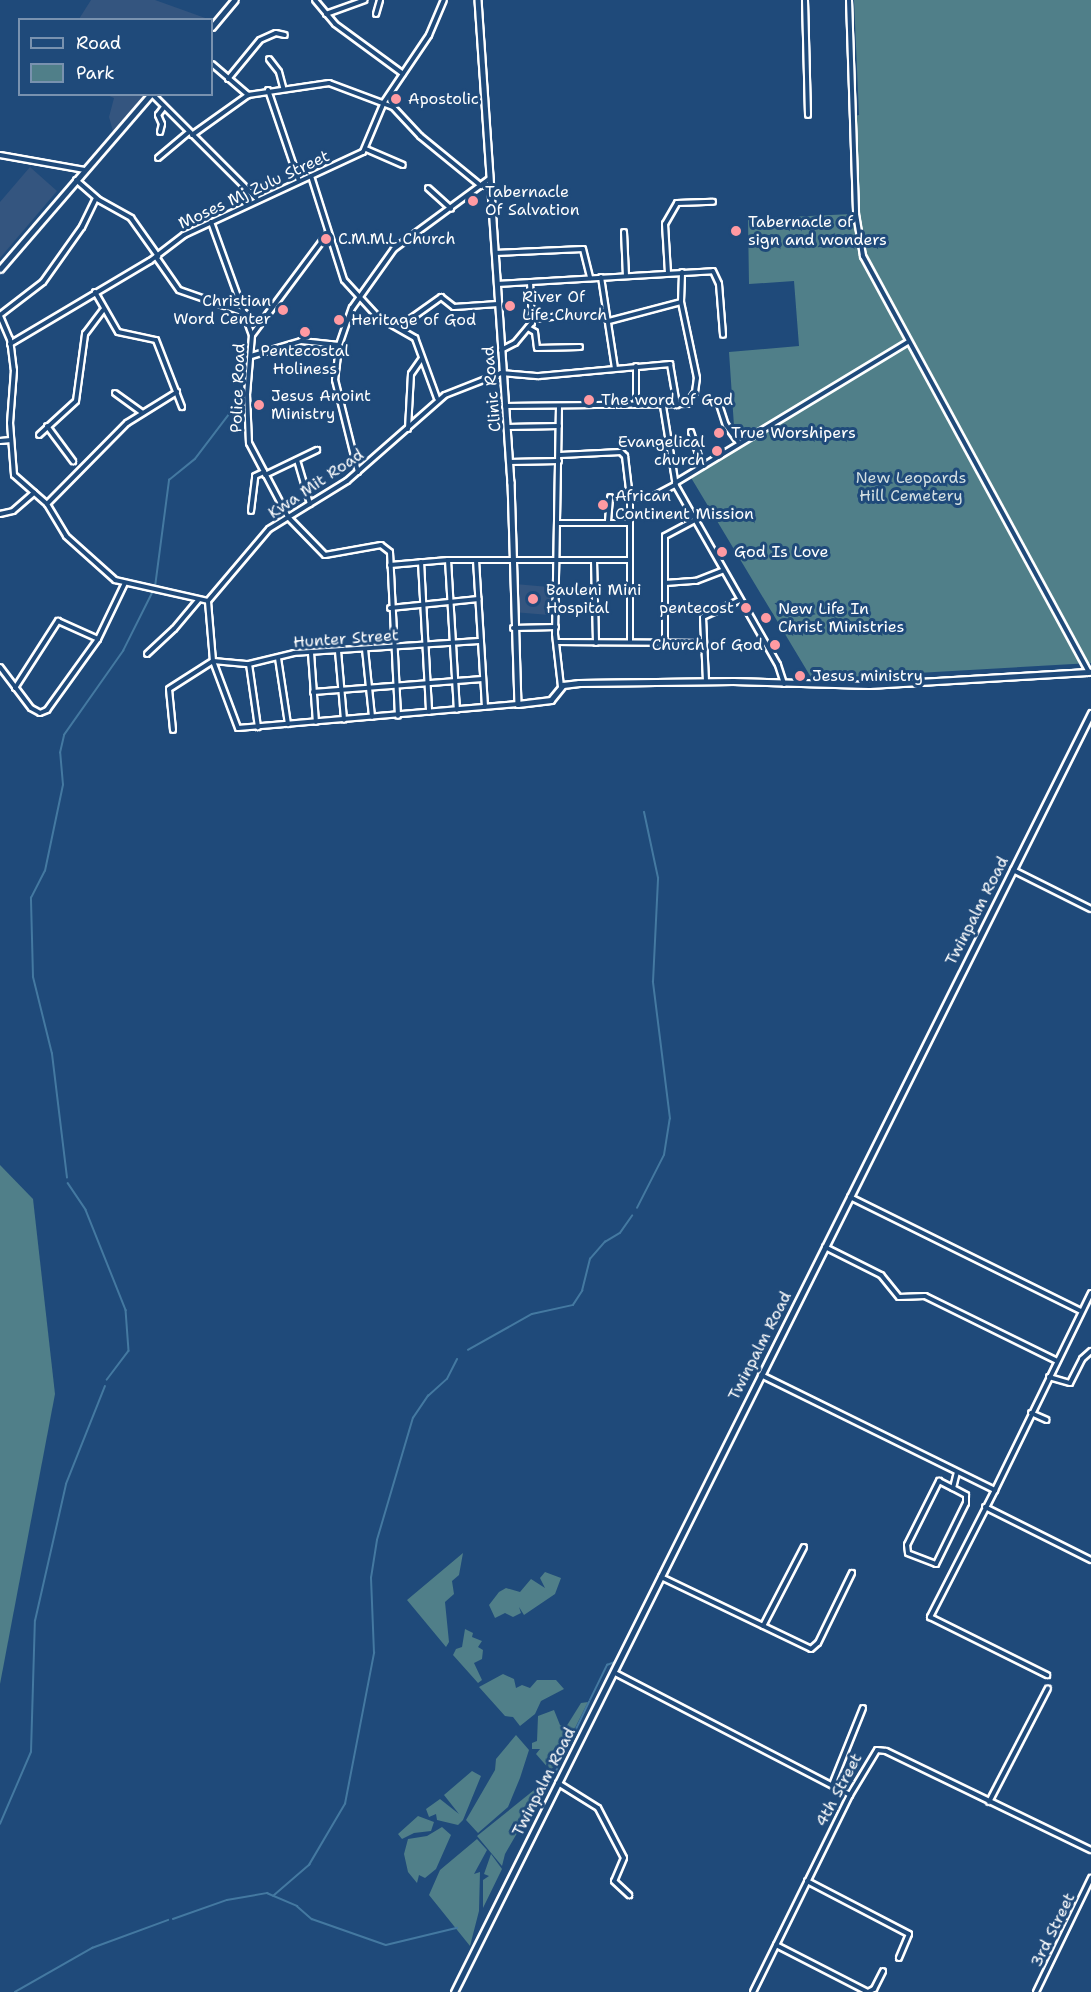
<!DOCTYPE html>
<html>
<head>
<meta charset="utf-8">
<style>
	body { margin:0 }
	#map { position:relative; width:1091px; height:1992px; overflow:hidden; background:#1f4a7a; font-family:"Shantell Sans",sans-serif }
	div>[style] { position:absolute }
	.built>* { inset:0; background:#34557f; transform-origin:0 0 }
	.green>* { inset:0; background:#507f89 }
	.stream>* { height:1.5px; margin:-0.75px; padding:0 0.75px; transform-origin:0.75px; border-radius:0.75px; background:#4479a1 }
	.roads { filter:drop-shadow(2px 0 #fff) drop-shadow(-2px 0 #fff) drop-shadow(0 2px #fff) drop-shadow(0 -2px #fff) }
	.minor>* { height:4px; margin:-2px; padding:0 2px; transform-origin:2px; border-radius:2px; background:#1f4a7a }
	.tertiary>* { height:4.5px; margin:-2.25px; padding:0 2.25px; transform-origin:2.25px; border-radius:2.25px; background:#1f4a7a }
	.secondary>* { height:5px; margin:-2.5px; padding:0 2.5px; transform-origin:2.5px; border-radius:2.5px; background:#1f4a7a }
	.dots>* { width:16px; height:16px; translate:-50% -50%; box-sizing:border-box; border:3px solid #1f4a7a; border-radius:50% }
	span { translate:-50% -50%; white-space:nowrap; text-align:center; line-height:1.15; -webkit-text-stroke:6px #1f4a7a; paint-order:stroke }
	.poi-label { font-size:16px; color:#fff }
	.left { translate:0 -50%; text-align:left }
	.right { translate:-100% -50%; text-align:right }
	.street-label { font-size:16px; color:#fff }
	.park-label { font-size:16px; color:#d3dfe2 }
	.legend { position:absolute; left:18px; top:18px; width:195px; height:78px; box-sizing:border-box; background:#1f4a7a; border:2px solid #7992af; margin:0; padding:8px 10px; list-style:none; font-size:18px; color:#fff }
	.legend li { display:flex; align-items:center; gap:12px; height:30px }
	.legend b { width:30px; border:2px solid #7992af }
</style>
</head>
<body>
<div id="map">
	<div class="built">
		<i style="clip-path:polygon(91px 0,155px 0,208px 19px,79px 19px)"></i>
		<i style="clip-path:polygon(107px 95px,149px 95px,114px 135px,109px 117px,114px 98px)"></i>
		<i style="clip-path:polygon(30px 167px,57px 191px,0 258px,0 202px)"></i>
		<i style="left:515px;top:584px;width:37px;height:28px;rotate:5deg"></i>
	</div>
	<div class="green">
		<i style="clip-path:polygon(854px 0,1091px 0,1091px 663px,812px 679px,687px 471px,735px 441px,729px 352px,799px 346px,794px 281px,749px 284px,748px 219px,852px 214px,850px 117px,859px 115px)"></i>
		<i style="clip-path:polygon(0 1165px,33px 1199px,55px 1394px,0 1684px)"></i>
		<i style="clip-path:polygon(463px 1553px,459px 1575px,452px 1581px,454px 1594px,445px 1602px,449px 1642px,446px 1647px,407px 1600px)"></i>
		<i style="clip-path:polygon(545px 1572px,561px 1578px,555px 1594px,524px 1615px,519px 1607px,521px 1613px,513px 1617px,505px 1613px,495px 1618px,489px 1605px,499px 1592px,506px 1588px,520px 1592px,531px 1579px,545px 1588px,540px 1578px)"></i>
		<i style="clip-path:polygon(465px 1629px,473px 1633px,472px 1637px,482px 1641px,478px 1647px,483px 1650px,482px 1659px,474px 1663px,482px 1680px,478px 1683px,453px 1655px,456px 1649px,462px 1647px)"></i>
		<i style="clip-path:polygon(503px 1674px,514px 1679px,516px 1688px,522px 1685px,530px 1688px,537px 1680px,556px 1680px,564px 1689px,541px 1701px,535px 1714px,520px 1726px,513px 1717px,505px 1716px,479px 1687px)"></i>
		<i style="clip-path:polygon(588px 1702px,563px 1752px,563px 1759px,550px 1770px,536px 1754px,540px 1749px,532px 1749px,532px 1743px,537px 1741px,538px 1716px,554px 1710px,560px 1725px,566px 1727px,581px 1703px)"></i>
		<i style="clip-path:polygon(516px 1735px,529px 1750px,520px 1778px,508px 1807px,478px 1833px,466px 1820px,495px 1770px,496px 1759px)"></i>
		<i style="clip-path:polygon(472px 1771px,481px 1776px,463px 1820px,458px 1825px,437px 1820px,436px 1814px,429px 1817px,426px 1809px,440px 1799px,459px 1814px,444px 1795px)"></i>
		<i style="clip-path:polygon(549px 1778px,505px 1854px,502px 1866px,477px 1836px)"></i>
		<i style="clip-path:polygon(418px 1816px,434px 1822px,431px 1831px,414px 1833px,402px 1839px,398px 1834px)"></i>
		<i style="clip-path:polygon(442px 1827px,451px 1835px,436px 1869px,425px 1878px,419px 1875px,417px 1883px,408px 1872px,404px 1854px,408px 1839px,427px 1836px)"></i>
		<i style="clip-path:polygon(477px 1839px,487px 1850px,474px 1874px,480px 1872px,479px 1911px,470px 1946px,429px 1895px,440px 1870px)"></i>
		<i style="clip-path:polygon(491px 1854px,502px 1869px,483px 1908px,483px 1880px,489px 1876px,484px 1874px)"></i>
	</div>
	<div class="stream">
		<i style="left:155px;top:587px;width:108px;rotate:-82.5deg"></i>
		<i style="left:169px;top:480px;width:33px;rotate:-39deg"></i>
		<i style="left:195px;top:459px;width:68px;rotate:-52.8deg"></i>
		<i style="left:67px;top:1178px;width:125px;rotate:-96.9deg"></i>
		<i style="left:52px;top:1054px;width:79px;rotate:-103.9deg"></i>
		<i style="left:33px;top:977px;width:79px;rotate:-91.5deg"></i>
		<i style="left:31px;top:898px;width:30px;rotate:-63deg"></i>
		<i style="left:45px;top:871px;width:88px;rotate:-78.2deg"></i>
		<i style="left:63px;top:785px;width:32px;rotate:-95deg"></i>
		<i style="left:60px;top:753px;width:18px;rotate:-77deg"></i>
		<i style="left:64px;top:735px;width:103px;rotate:-54.9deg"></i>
		<i style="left:123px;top:651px;width:67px;rotate:-63.4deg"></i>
		<i style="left:68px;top:1183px;width:32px;rotate:56deg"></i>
		<i style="left:86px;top:1210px;width:108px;rotate:68.2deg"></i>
		<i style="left:126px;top:1310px;width:41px;rotate:85.8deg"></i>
		<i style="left:129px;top:1351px;width:36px;rotate:127deg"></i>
		<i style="left:637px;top:1208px;width:59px;rotate:-63deg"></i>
		<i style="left:664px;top:1155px;width:36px;rotate:-81deg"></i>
		<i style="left:670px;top:1119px;width:138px;rotate:-97.1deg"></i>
		<i style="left:653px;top:982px;width:104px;rotate:-87.2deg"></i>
		<i style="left:658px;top:878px;width:67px;rotate:-102deg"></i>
		<i style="left:468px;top:1350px;width:73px;rotate:-29.4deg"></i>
		<i style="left:532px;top:1314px;width:42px;rotate:-12.4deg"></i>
		<i style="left:573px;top:1305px;width:17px;rotate:-57deg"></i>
		<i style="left:582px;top:1291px;width:33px;rotate:-76deg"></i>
		<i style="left:590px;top:1259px;width:23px;rotate:-49deg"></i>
		<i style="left:605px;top:1242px;width:17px;rotate:-31deg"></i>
		<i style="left:620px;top:1233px;width:21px;rotate:-55deg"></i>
		<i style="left:590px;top:1700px;width:39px;rotate:-64deg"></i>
		<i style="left:607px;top:1665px;width:9px;rotate:-21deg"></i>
		<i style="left:555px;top:1773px;width:79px;rotate:-64.4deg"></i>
		<i style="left:0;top:1824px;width:78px;rotate:-66.7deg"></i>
		<i style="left:31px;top:1752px;width:131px;rotate:-88.3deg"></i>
		<i style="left:35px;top:1621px;width:140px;rotate:-77.2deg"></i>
		<i style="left:66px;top:1484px;width:105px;rotate:-68.3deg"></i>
		<i style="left:273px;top:1896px;width:48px;rotate:-40.7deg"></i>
		<i style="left:309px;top:1865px;width:71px;rotate:-59.5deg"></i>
		<i style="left:345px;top:1804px;width:154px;rotate:-79.1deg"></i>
		<i style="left:374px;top:1653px;width:75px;rotate:-92.3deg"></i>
		<i style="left:371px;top:1578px;width:38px;rotate:-81deg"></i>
		<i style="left:377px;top:1540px;width:127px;rotate:-73.6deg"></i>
		<i style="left:413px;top:1418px;width:27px;rotate:-56deg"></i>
		<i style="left:428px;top:1396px;width:25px;rotate:-42deg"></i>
		<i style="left:447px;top:1379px;width:22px;rotate:-63deg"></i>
		<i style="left:173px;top:1919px;width:57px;rotate:-19.4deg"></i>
		<i style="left:227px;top:1900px;width:41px;rotate:-9.9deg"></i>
		<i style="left:267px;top:1893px;width:33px;rotate:23deg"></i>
		<i style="left:297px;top:1906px;width:20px;rotate:41deg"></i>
		<i style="left:312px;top:1919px;width:78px;rotate:19.4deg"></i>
		<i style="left:386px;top:1945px;width:73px;rotate:-13.5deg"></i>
		<i style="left:15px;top:1992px;width:89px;rotate:-29.7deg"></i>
		<i style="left:92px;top:1948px;width:81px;rotate:-20.2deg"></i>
	</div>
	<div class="roads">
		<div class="minor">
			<i style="left:315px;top:0;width:31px;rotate:50deg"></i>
			<i style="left:335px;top:24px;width:84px;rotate:36.3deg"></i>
			<i style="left:805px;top:0;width:115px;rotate:88.5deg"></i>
			<i style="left:849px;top:0;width:214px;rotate:88.1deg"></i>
			<i style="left:856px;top:214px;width:43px;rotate:80.5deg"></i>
			<i style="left:863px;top:256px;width:473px;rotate:61.5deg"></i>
			<i style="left:326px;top:14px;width:41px;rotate:-19.7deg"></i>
			<i style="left:376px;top:14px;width:15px;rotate:-74deg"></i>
			<i style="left:269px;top:59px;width:16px;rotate:52deg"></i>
			<i style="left:279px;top:72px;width:16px;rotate:75deg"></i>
			<i style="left:212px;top:64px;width:48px;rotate:40.7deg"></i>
			<i style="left:228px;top:79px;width:50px;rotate:-50.6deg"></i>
			<i style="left:260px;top:40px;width:17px;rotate:-24deg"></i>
			<i style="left:276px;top:33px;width:9px;rotate:13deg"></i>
			<i style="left:268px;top:90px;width:96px;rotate:71.2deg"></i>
			<i style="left:152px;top:94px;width:148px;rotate:45deg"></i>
			<i style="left:160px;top:132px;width:8px;rotate:-76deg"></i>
			<i style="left:162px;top:124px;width:10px;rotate:-114deg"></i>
			<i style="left:158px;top:115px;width:10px;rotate:-53deg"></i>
			<i style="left:192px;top:135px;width:69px;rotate:-35.5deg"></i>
			<i style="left:248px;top:95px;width:82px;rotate:-8.4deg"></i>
			<i style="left:329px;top:83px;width:68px;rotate:20.6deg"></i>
			<i style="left:393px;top:107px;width:40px;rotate:47deg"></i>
			<i style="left:420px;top:136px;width:79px;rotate:39.3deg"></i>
			<i style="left:366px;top:149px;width:40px;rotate:23.4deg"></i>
			<i style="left:0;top:155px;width:86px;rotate:10deg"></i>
			<i style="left:158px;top:158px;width:40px;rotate:-40deg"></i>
			<i style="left:311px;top:176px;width:109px;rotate:72.4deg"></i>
			<i style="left:344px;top:280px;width:50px;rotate:47.4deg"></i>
			<i style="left:378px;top:317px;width:43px;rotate:29.6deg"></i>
			<i style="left:415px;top:338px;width:64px;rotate:69.9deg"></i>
			<i style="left:76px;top:180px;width:30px;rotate:41deg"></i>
			<i style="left:99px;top:200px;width:37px;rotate:29deg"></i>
			<i style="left:131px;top:218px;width:47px;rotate:54.6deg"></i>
			<i style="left:428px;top:188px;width:31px;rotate:42deg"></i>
			<i style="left:211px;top:222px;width:120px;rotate:70.1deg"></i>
			<i style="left:252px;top:335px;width:59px;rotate:94.8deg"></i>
			<i style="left:247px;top:394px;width:49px;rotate:87.7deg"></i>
			<i style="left:249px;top:443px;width:84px;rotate:62.2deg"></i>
			<i style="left:288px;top:517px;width:53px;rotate:45.8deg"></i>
			<i style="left:325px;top:555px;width:57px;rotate:-10.1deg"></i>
			<i style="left:381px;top:545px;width:11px;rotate:38deg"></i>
			<i style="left:390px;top:552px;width:164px;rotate:87.2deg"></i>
			<i style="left:624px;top:232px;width:44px;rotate:87.4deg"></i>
			<i style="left:495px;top:253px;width:88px;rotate:-2.6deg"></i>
			<i style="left:583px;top:249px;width:30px;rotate:76deg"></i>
			<i style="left:156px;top:257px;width:40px;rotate:55.1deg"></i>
			<i style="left:179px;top:290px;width:70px;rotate:19.2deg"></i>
			<i style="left:668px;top:273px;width:49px;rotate:-93.5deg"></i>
			<i style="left:665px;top:224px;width:24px;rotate:-60deg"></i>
			<i style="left:677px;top:203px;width:36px;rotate:-2deg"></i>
			<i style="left:601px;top:277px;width:92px;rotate:81.3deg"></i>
			<i style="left:497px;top:284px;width:216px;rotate:-3.4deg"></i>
			<i style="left:713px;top:271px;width:14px;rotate:65deg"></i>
			<i style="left:719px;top:284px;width:51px;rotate:85.5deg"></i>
			<i style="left:95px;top:292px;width:46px;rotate:60.1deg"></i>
			<i style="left:118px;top:332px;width:39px;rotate:12deg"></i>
			<i style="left:156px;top:340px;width:72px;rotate:68.8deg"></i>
			<i style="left:0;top:315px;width:54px;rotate:-37.5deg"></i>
			<i style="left:43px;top:282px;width:67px;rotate:-54.7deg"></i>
			<i style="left:82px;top:227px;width:32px;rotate:-64deg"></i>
			<i style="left:0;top:316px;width:25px;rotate:67deg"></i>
			<i style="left:10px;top:339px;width:31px;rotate:83deg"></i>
			<i style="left:14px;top:370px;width:53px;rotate:94.3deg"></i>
			<i style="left:10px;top:423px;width:52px;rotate:85.6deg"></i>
			<i style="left:14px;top:475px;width:44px;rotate:41.3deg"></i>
			<i style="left:47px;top:504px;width:37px;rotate:59deg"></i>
			<i style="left:66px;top:536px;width:66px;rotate:41.9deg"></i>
			<i style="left:115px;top:580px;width:95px;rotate:12.7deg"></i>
			<i style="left:533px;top:319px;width:47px;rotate:-6.1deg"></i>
			<i style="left:609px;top:321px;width:74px;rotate:-14.8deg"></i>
			<i style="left:399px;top:327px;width:52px;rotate:-35.5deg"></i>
			<i style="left:441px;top:297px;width:16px;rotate:38deg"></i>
			<i style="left:454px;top:307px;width:44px;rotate:-3.9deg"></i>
			<i style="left:528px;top:328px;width:8px;rotate:30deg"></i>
			<i style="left:535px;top:332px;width:16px;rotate:83deg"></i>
			<i style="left:537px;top:348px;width:43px;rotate:-1.3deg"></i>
			<i style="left:252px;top:335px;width:127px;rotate:-53.3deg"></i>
			<i style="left:10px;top:344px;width:163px;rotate:-30.7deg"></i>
			<i style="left:150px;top:261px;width:43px;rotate:-37.4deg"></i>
			<i style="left:184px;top:235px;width:197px;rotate:-24.9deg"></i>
			<i style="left:363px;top:152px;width:54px;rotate:-67.2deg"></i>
			<i style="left:384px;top:102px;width:81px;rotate:-56.1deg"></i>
			<i style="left:429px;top:35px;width:38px;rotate:-67deg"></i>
			<i style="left:501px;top:350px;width:16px;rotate:-27deg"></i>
			<i style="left:515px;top:343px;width:26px;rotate:-50deg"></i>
			<i style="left:532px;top:323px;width:41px;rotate:-92.8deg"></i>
			<i style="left:251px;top:356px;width:52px;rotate:-16.7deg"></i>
			<i style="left:301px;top:341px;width:38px;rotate:6deg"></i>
			<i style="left:636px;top:366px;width:39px;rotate:90deg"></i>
			<i style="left:115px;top:393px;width:34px;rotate:36deg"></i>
			<i style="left:718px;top:401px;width:25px;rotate:72deg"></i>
			<i style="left:726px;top:425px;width:22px;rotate:54deg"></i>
			<i style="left:505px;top:406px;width:182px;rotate:-0.6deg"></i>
			<i style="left:687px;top:404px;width:14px;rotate:-56deg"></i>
			<i style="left:695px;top:392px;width:14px;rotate:-82deg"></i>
			<i style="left:697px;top:378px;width:78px;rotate:-101.9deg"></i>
			<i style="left:681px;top:302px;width:30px;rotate:-88deg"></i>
			<i style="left:559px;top:406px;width:228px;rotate:91deg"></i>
			<i style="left:555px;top:634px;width:53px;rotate:83.5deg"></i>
			<i style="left:663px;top:406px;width:81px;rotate:80.8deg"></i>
			<i style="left:676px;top:486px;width:206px;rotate:60.3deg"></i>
			<i style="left:778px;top:665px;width:20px;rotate:72deg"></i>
			<i style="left:47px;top:426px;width:44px;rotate:53.4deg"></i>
			<i style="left:507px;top:427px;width:52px;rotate:-1.1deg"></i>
			<i style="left:408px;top:429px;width:55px;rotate:-86.9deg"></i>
			<i style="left:411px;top:374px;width:19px;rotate:-55deg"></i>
			<i style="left:691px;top:432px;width:35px;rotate:72deg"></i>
			<i style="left:39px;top:435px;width:50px;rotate:-42.6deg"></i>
			<i style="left:76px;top:401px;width:68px;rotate:-82.3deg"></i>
			<i style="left:85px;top:334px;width:30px;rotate:-53deg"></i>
			<i style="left:0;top:441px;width:11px;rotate:-5deg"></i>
			<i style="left:560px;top:455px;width:61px;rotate:-2.8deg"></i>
			<i style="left:621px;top:452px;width:6px;rotate:45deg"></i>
			<i style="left:625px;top:456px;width:42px;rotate:83.2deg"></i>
			<i style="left:630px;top:498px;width:144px;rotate:90deg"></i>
			<i style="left:297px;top:460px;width:46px;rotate:73.5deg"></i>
			<i style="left:509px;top:462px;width:50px;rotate:-1.1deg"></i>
			<i style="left:358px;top:472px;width:95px;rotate:-104deg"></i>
			<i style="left:335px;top:380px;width:35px;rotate:-83deg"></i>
			<i style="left:339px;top:345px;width:39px;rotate:-71deg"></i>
			<i style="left:352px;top:308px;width:72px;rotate:-54.6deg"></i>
			<i style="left:394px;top:249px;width:118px;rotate:-36.4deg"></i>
			<i style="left:265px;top:475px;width:58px;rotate:-25.7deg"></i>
			<i style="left:675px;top:483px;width:272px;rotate:-31.2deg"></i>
			<i style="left:630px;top:498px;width:24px;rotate:-5deg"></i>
			<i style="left:654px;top:496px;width:24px;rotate:-28deg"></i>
			<i style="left:47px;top:504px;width:114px;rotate:-45.4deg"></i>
			<i style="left:127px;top:423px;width:59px;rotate:-31.8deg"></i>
			<i style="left:251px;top:511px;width:35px;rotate:-83deg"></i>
			<i style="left:255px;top:476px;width:10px;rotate:-24deg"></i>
			<i style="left:0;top:514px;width:13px;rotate:-13deg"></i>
			<i style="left:13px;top:511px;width:28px;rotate:-41deg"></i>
			<i style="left:608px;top:521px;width:24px;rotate:-85deg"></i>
			<i style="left:558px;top:523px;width:72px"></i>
			<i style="left:448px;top:560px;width:150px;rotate:86.6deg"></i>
			<i style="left:476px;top:560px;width:147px;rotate:86.5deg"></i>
			<i style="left:594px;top:560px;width:83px;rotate:88.6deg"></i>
			<i style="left:421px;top:562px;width:150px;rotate:86.9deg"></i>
			<i style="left:390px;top:565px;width:58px;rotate:-4.9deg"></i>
			<i style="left:448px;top:560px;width:181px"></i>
			<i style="left:665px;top:583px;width:31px;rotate:-4deg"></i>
			<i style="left:696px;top:581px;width:28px;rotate:-21deg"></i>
			<i style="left:390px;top:608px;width:89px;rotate:-5.8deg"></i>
			<i style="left:513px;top:628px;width:43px;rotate:-1.3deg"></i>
			<i style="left:557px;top:642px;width:147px;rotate:0.4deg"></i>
			<i style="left:665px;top:642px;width:106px;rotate:-90deg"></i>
			<i style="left:665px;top:536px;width:34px;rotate:-28deg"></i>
			<i style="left:365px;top:649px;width:68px;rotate:84.1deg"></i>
			<i style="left:338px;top:651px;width:69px;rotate:85deg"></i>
			<i style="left:311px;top:653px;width:69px;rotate:85.9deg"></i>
			<i style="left:147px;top:654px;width:37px;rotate:-43deg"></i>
			<i style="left:174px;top:629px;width:38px;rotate:-50deg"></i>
			<i style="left:278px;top:658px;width:67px;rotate:81.4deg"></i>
			<i style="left:249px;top:664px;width:64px;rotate:81.9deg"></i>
			<i style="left:0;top:667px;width:51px;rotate:52.9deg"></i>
			<i style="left:31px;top:708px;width:10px;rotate:29deg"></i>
			<i style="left:40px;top:713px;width:8px;rotate:-23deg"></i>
			<i style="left:47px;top:710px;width:87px;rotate:-54.3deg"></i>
			<i style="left:98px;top:639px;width:62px;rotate:-64.3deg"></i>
			<i style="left:706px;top:681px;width:64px;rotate:-92.7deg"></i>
			<i style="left:703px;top:617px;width:41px;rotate:-24.7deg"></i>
			<i style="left:15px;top:688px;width:80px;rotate:-57.3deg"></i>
			<i style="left:58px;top:621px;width:44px;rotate:24.2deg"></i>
			<i style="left:313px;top:692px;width:170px;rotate:-4.4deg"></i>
			<i style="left:518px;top:704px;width:281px;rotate:175.1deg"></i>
			<i style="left:238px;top:728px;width:72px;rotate:-110.5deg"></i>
			<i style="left:213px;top:661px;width:60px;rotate:-94.8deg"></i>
			<i style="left:208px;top:601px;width:94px;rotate:-49.7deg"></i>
			<i style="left:269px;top:529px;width:92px;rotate:-31.6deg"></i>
			<i style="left:347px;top:481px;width:130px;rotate:-41.3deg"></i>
			<i style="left:445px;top:395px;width:60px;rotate:-21.4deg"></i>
			<i style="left:501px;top:373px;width:38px;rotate:5deg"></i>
			<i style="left:539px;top:376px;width:132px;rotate:-5.2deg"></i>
			<i style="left:670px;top:364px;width:42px;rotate:80.3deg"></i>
			<i style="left:173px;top:730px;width:41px;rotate:-95.6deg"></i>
			<i style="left:169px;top:689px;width:52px;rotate:-32.5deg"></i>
			<i style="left:213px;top:661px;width:36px;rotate:5deg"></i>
			<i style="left:249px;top:664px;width:46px;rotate:-13.7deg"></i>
			<i style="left:294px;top:653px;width:187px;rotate:-3.7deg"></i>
			<i style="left:1013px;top:870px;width:87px;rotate:26.6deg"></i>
			<i style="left:850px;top:1197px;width:258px;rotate:26.3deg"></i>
			<i style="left:825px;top:1247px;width:63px;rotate:26.6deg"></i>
			<i style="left:881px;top:1275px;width:28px;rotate:51deg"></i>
			<i style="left:899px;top:1297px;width:26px;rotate:-2deg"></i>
			<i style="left:925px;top:1296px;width:147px;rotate:26.2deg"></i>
			<i style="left:761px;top:1375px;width:261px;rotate:26.2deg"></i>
			<i style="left:995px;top:1490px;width:219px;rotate:-64deg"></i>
			<i style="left:1049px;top:1377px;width:22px;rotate:16deg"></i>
			<i style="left:1070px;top:1383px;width:27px;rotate:-63deg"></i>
			<i style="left:1082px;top:1359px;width:12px;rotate:-42deg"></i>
			<i style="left:1031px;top:1413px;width:17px;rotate:24deg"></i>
			<i style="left:953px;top:1488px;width:15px;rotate:28deg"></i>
			<i style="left:966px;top:1495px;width:8px;rotate:90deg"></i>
			<i style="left:966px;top:1503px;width:68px;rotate:116.2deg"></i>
			<i style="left:936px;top:1564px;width:30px;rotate:-159deg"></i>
			<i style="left:908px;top:1553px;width:8px;rotate:-97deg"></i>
			<i style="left:907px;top:1545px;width:72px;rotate:-63.4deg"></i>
			<i style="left:939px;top:1481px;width:16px;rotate:27deg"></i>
			<i style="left:953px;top:1488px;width:16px;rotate:-76deg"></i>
			<i style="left:995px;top:1490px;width:143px;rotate:117.1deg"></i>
			<i style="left:930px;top:1617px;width:131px;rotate:26.4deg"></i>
			<i style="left:985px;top:1507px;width:119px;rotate:26.6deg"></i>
			<i style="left:661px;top:1577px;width:166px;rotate:25.6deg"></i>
			<i style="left:811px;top:1649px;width:9px;rotate:-41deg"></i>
			<i style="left:818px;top:1643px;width:78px;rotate:-64.1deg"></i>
			<i style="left:763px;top:1626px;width:89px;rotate:-62.6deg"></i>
			<i style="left:615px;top:1673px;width:265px;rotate:27.4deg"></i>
			<i style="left:558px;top:1783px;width:47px;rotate:32deg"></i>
			<i style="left:598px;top:1808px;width:56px;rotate:62.5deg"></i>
			<i style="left:624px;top:1858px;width:25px;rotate:113deg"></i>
			<i style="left:614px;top:1881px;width:21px;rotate:43deg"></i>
			<i style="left:832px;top:1785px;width:83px;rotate:-68.1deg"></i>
			<i style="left:989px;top:1802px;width:128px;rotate:-62.6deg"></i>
			<i style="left:807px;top:1881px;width:115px;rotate:27.5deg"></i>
			<i style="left:909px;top:1934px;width:26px;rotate:113deg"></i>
			<i style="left:776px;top:1945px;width:103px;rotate:27.1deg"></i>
			<i style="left:868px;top:1992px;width:7px;rotate:-27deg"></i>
			<i style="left:874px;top:1989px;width:20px;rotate:-63deg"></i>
			<i style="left:753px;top:1992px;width:220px;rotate:-63.8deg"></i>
			<i style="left:850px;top:1795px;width:52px;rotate:-59deg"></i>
			<i style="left:877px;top:1750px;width:9px;rotate:6deg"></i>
			<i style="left:886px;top:1751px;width:228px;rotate:25.8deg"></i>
			<i style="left:1036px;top:1992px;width:127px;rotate:-64.2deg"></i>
		</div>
		<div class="tertiary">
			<i style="left:478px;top:0;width:483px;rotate:86.1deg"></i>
			<i style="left:511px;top:482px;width:222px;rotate:88.2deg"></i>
			<i style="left:518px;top:704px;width:33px;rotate:-7deg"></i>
			<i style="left:551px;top:700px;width:19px;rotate:-51deg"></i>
			<i style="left:563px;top:685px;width:16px;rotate:-7deg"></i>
			<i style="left:579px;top:683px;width:154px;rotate:-0.7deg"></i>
			<i style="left:733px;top:681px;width:136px;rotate:1.7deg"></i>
			<i style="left:869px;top:685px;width:222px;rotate:-3.4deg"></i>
			<i style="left:212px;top:27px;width:35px;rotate:-50deg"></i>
			<i style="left:0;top:269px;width:231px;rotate:-49.2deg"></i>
		</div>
		<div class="secondary">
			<i style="left:454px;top:1992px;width:1429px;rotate:-63.52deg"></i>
		</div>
	</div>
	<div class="dots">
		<i style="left:396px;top:99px;background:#ff9aa2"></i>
		<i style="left:473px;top:201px;background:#ff9aa2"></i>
		<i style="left:736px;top:231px;background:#ff9aa2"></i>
		<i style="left:326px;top:239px;background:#ff9aa2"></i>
		<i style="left:510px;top:306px;background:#ff9aa2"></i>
		<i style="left:283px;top:310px;background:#ff9aa2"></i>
		<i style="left:339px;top:320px;background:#ff9aa2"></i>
		<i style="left:305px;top:332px;background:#ff9aa2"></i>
		<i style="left:589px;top:400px;background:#ff9aa2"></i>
		<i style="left:259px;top:405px;background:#ff9aa2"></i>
		<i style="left:719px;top:433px;background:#ff9aa2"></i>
		<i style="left:717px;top:451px;background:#ff9aa2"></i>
		<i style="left:603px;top:505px;background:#ff9aa2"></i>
		<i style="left:722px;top:552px;background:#ff9aa2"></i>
		<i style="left:533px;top:599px;background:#ff9aa2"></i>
		<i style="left:746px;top:608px;background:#ff9aa2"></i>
		<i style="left:766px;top:618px;background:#ff9aa2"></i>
		<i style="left:775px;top:645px;background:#ff9aa2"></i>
		<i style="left:800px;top:676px;background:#ff9aa2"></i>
	</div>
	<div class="poi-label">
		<span class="left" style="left:408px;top:99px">Apostolic</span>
		<span class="left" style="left:485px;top:201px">Tabernacle<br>Of Salvation</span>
		<span class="left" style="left:748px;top:231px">Tabernacle of<br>sign and wonders</span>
		<span class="left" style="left:338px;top:239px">C.M.M.L Church</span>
		<span class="left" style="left:522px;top:306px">River Of<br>Life Church</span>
		<span class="right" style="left:271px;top:310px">Christian<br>Word Center</span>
		<span class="left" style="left:351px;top:320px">Heritage of God</span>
		<span style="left:305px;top:360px">Pentecostal<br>Holiness</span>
		<span class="left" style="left:271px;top:405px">Jesus Anoint<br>Ministry</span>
		<span class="left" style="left:601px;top:400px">The word of God</span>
		<span class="left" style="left:731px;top:433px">True Worshipers</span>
		<span class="right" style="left:705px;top:451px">Evangelical<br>church</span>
		<span class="left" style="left:615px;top:505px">African<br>Continent Mission</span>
		<span class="left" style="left:734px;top:552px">God Is Love</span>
		<span class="left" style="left:546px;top:599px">Bauleni Mini<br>Hospital</span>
		<span class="right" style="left:734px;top:608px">pentecost</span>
		<span class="left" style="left:778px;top:618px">New Life In<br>Christ Ministries</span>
		<span class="right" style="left:763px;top:645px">Church of God</span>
		<span class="left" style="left:812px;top:676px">Jesus ministry</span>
	</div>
	<div class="street-label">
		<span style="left:254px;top:190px;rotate:-25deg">Moses Mj Zulu Street</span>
		<span style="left:238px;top:388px;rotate:-88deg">Police Road</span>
		<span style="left:492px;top:389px;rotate:-95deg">Clinic Road</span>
		<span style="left:316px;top:484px;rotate:-34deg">Kwa Mit Road</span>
		<span style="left:346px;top:639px;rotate:-4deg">Hunter Street</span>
		<span style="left:977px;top:911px;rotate:-63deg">Twinpalm Road</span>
		<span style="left:760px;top:1346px;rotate:-63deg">Twinpalm Road</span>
		<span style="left:544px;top:1782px;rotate:-63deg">Twinpalm Road</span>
		<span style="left:839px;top:1790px;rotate:-62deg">4th Street</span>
		<span style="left:1053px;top:1930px;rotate:-64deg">3rd Street</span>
	</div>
	<div class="park-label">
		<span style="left:911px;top:487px">New Leopards<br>Hill Cemetery</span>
	</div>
	<ul class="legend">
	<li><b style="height:8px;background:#1f4a7a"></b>Road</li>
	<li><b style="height:16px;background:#507f89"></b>Park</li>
	</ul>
</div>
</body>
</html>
